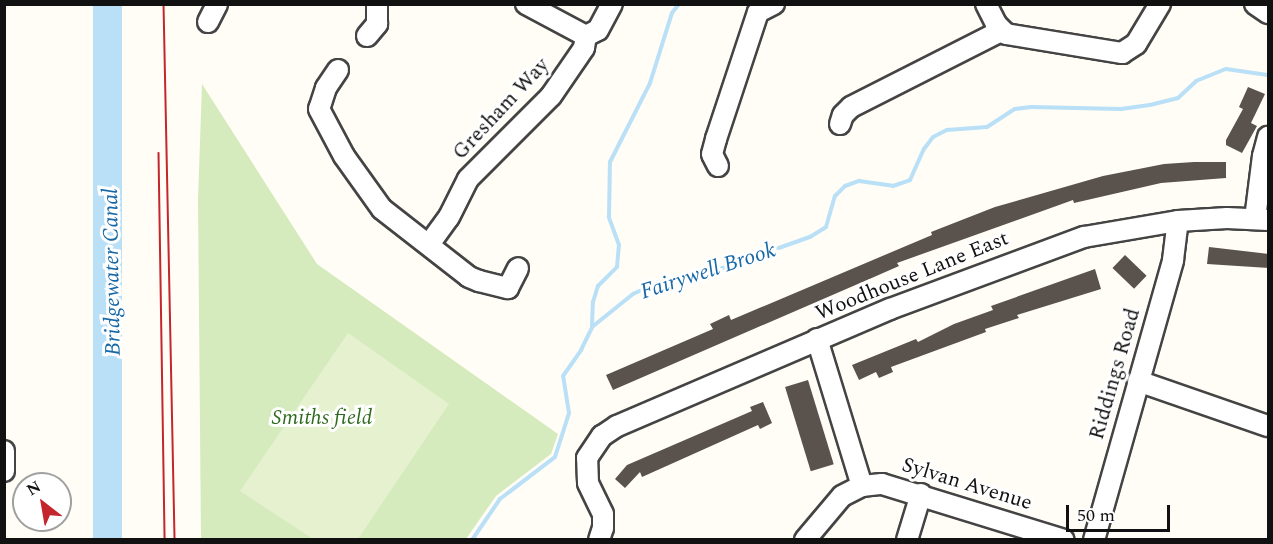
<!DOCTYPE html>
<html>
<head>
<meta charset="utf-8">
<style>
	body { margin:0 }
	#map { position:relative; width:1273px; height:544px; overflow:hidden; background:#fffdf5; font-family:Spectral,serif }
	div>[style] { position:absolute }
	.green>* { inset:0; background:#d5ebbd }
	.pitch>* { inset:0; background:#e6f2cf }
	.water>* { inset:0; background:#b9e0f7; transform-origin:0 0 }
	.stream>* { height:4px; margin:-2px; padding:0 2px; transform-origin:2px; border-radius:2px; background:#b9e0f7 }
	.building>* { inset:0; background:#5a524d; transform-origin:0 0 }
	.roads { filter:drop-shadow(2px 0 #444) drop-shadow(-2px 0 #444) drop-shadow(0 2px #444) drop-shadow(0 -2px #444) }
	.minor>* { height:20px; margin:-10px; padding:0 10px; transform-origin:10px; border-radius:10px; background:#fff }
	.tram>* { height:1.5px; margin:-0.75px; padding:0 0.75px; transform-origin:0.75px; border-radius:0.75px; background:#c4262e }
	span { translate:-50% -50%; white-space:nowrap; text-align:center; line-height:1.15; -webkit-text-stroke:6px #fff; paint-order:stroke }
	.street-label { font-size:21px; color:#111 }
	.park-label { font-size:21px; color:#2f6b1f; font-style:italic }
	.water-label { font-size:22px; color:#1768a6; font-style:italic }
	.frame { position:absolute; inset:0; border:6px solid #111; pointer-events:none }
	.north { position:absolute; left:12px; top:472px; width:60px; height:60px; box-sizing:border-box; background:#fff; border:2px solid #a0a0a0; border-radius:50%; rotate:329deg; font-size:16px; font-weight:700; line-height:24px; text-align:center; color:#111 }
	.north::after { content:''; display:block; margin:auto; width:21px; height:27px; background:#c4262e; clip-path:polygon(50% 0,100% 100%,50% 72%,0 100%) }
	.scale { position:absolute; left:1066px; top:505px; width:104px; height:27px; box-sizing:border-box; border:3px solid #111; border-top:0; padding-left:8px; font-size:18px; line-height:21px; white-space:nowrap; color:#111; -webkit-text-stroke:4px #fff; paint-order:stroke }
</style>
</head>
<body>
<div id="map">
	<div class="green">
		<i style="clip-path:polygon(202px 84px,317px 264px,558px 434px,551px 454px,496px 496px,466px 539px,201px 540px,198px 200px)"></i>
	</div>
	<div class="pitch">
		<i style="clip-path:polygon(348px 333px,449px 404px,358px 539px,313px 539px,240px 491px)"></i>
	</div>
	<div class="water">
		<i style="left:93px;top:5px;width:29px;height:534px"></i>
	</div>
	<div class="stream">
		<i style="left:592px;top:326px;width:24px;rotate:-88deg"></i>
		<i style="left:593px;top:302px;width:17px;rotate:-73deg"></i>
		<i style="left:598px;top:286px;width:27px;rotate:-45deg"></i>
		<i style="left:617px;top:267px;width:22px;rotate:-85deg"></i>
		<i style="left:619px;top:245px;width:30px;rotate:-110deg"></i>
		<i style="left:609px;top:217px;width:55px;rotate:-89deg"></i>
		<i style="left:610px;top:162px;width:89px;rotate:-63.1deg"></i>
		<i style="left:650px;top:83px;width:73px;rotate:-72.6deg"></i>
		<i style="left:672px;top:13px;width:11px;rotate:-52deg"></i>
		<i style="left:472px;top:540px;width:50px;rotate:-55.7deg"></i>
		<i style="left:500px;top:499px;width:69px;rotate:-37.4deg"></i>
		<i style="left:555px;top:457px;width:46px;rotate:-72.3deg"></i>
		<i style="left:569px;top:413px;width:37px;rotate:-99deg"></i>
		<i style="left:563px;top:376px;width:32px;rotate:-55deg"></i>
		<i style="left:581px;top:350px;width:25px;rotate:-64deg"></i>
		<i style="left:592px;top:327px;width:53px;rotate:-38.8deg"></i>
		<i style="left:633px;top:294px;width:29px;rotate:-25deg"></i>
		<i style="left:659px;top:282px;width:25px;rotate:-2deg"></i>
		<i style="left:684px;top:281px;width:20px;rotate:-18deg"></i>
		<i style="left:703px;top:275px;width:114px;rotate:-19.6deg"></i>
		<i style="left:810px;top:237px;width:19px;rotate:-32deg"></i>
		<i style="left:826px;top:227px;width:32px;rotate:-74deg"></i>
		<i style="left:835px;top:196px;width:14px;rotate:-45deg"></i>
		<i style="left:845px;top:186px;width:15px;rotate:-20deg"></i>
		<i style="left:859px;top:181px;width:34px;rotate:8deg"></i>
		<i style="left:893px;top:186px;width:18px;rotate:-19deg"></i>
		<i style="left:910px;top:180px;width:34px;rotate:-66deg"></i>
		<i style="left:924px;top:149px;width:15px;rotate:-53deg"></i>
		<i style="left:933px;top:137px;width:16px;rotate:-27deg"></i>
		<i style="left:947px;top:130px;width:40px;rotate:-4.3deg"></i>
		<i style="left:987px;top:127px;width:33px;rotate:-33deg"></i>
		<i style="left:1015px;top:109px;width:16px;rotate:-7deg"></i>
		<i style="left:1031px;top:107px;width:90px;rotate:1.3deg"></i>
		<i style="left:1121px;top:109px;width:29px;rotate:-8deg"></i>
		<i style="left:1150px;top:105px;width:29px;rotate:-14deg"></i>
		<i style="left:1178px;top:98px;width:25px;rotate:-43deg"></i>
		<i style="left:1196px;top:81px;width:32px;rotate:-22deg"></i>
		<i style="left:1226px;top:69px;width:42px;rotate:8.1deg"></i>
	</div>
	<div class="building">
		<i style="clip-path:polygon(1248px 87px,1265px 94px,1251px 123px,1257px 126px,1242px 153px,1226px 145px,1226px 140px,1243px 109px,1239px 107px)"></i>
		<i style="clip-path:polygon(1194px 162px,1226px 162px,1226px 178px,1161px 183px,1074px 203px,1073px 200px,897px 263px,899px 266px,874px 277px,613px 390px,606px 375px,713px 329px,710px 324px,729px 315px,731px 320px,932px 235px,931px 232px,995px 207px,1103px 176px,1164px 164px)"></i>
		<i style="clip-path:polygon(1209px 247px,1269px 254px,1269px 268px,1207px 264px)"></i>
		<i style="left:1125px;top:255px;width:30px;height:18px;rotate:44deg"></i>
		<i style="clip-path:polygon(1095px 269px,1101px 289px,1017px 315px,1019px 318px,985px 329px,986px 332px,891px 367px,893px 372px,879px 378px,876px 372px,859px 380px,852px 365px,916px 339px,918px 342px,954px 324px,993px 310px,991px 306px)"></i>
		<i style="left:808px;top:380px;width:88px;height:24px;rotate:73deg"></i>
		<i style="clip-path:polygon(763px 402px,772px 423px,760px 429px,758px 425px,642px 477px,640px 472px,625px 488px,615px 479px,627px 465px,752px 411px,750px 407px)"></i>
	</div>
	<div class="roads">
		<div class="minor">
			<i style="left:526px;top:4px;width:68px;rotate:28.1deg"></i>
			<i style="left:986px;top:4px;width:22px;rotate:63deg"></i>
			<i style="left:996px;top:24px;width:14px;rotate:45deg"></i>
			<i style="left:1006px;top:34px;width:118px;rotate:9.3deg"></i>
			<i style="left:1122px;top:53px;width:17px;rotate:-33deg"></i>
			<i style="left:1136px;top:44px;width:47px;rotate:-59deg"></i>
			<i style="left:1255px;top:4px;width:16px;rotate:35deg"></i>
			<i style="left:208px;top:22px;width:20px;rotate:-63deg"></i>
			<i style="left:367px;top:36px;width:16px;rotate:-50deg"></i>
			<i style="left:377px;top:24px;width:20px;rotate:-90deg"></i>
			<i style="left:586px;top:36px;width:13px;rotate:-27deg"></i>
			<i style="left:598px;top:30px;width:30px;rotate:-62deg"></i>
			<i style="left:338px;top:70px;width:22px;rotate:124deg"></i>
			<i style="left:326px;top:88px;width:22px;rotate:108deg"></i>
			<i style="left:319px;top:109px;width:53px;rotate:62deg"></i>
			<i style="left:344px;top:156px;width:65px;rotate:54.4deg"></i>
			<i style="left:382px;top:209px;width:110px;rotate:38deg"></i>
			<i style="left:469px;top:277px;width:11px;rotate:22deg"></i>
			<i style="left:479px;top:281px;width:30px;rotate:14deg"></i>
			<i style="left:508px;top:288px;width:22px;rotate:-63deg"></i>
			<i style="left:840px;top:124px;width:9px;rotate:-72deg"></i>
			<i style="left:843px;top:115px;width:11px;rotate:-45deg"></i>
			<i style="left:851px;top:107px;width:168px;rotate:-26.9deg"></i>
			<i style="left:718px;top:166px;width:13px;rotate:-117deg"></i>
			<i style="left:712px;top:154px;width:16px;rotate:-75deg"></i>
			<i style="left:716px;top:139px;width:134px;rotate:-71.7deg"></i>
			<i style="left:758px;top:12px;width:18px;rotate:-27deg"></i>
			<i style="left:1255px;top:219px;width:64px;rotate:-82.8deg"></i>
			<i style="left:1263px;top:156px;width:20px;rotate:-75deg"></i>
			<i style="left:430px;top:243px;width:32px;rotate:-54deg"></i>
			<i style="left:449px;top:217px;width:42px;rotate:-63.4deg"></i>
			<i style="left:468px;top:179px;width:117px;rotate:-45deg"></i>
			<i style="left:551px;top:96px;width:58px;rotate:-55.5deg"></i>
			<i style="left:584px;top:48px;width:12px;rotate:-81deg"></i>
			<i style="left:817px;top:339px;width:154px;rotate:73deg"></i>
			<i style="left:1138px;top:381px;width:138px;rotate:19.1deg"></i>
			<i style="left:4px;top:451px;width:20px;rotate:90deg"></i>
			<i style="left:599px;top:540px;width:13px;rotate:-72deg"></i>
			<i style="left:603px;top:528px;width:14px;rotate:-90deg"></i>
			<i style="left:603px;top:514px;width:34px;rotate:-116deg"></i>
			<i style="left:588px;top:483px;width:25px;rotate:-92deg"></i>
			<i style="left:587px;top:458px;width:27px;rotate:-56deg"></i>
			<i style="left:602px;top:436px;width:18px;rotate:-34deg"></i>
			<i style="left:617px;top:426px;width:297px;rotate:-23.2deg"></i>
			<i style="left:890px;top:309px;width:207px;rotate:-20.4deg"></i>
			<i style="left:1084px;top:237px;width:95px;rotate:-9.7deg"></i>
			<i style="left:1178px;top:221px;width:49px;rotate:-3.5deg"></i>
			<i style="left:1227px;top:218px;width:41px;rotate:2.8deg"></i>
			<i style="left:805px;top:540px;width:57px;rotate:-49.9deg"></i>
			<i style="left:842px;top:496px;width:22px;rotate:-27deg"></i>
			<i style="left:862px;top:486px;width:20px;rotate:-6deg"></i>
			<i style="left:882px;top:484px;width:190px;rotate:17.1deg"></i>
			<i style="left:907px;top:540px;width:48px;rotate:-73.1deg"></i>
			<i style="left:1094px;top:540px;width:291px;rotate:-74.2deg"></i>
			<i style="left:1173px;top:260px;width:39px;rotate:-83deg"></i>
		</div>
	</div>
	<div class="tram">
		<i style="left:164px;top:4px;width:536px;rotate:88.82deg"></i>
		<i style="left:159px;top:153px;width:387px;rotate:89.1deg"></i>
	</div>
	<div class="street-label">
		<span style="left:501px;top:109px;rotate:-47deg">Gresham Way</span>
		<span style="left:912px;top:276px;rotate:-22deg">Woodhouse Lane East</span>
		<span style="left:1115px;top:374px;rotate:-74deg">Riddings Road</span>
		<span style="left:967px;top:484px;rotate:17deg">Sylvan Avenue</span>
	</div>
	<div class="park-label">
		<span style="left:322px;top:418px">Smiths field</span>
	</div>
	<div class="water-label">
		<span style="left:708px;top:271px;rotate:-18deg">Fairywell Brook</span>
		<span style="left:112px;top:272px;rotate:-91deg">Bridgewater Canal</span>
	</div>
	<div class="frame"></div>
	<div class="north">N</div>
	<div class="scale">50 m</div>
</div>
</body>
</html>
